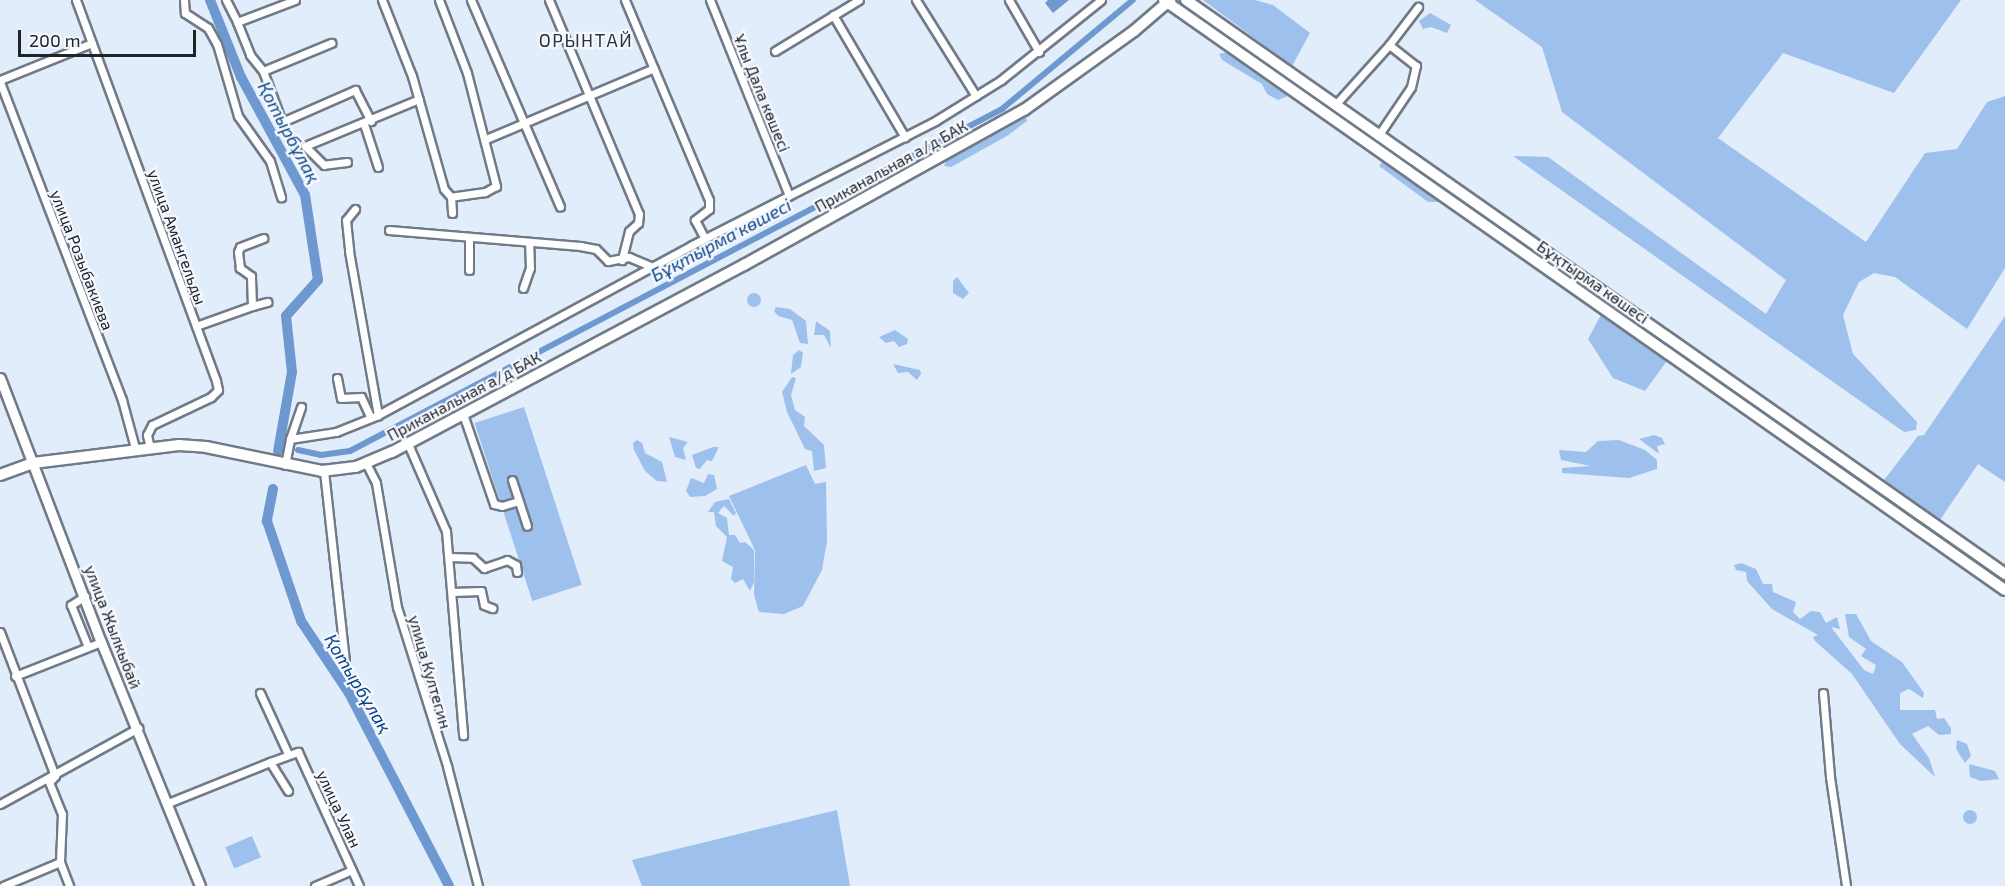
<!DOCTYPE html>
<html>
<head>
<meta charset="utf-8">
<style>
	body { margin:0 }
	#map { position:relative; width:2005px; height:886px; overflow:hidden; background:#e2edfb; font-family:"Exo 2",sans-serif }
	div>[style] { position:absolute }
	.green>* { inset:0; background:#9dc0ed; transform-origin:0 0 }
	.round { border-radius:50% }
	.water>* { inset:0; background:#6e98d0 }
	.canal>* { height:6px; margin:-3px; padding:0 3px; transform-origin:3px; border-radius:3px; background:#6e98d0 }
	.river>* { height:10px; margin:-5px; padding:0 5px; transform-origin:5px; border-radius:5px; background:#6e98d0 }
	.roads { filter:drop-shadow(2px 0 #717a87) drop-shadow(-2px 0 #717a87) drop-shadow(0 2px #717a87) drop-shadow(0 -2px #717a87) }
	.minor>* { height:7px; margin:-3.5px; padding:0 3.5px; transform-origin:3.5px; border-radius:3.5px; background:#fff }
	.tertiary>* { height:9px; margin:-4.5px; padding:0 4.5px; transform-origin:4.5px; border-radius:4.5px; background:#fff }
	.secondary>* { height:10px; margin:-5px; padding:0 5px; transform-origin:5px; border-radius:5px; background:#fff }
	.primary>* { height:10px; margin:-5px; padding:0 5px; transform-origin:5px; border-radius:5px; background:#fff }
	span { translate:-50% -50%; white-space:nowrap; text-align:center; line-height:1.15; -webkit-text-stroke:4.5px #f5f9ff; paint-order:stroke }
	.street-label { font-size:16px; color:#202429 }
	.neighbourhood-label { font-size:18px; color:#2b333d; letter-spacing:1.5px }
	.water-label { font-size:18px; color:#094487; font-style:italic }
	.scale { position:absolute; left:18px; top:30px; width:178px; height:27px; box-sizing:border-box; border:3px solid #202429; border-top:0; padding-left:8px; font-size:18px; line-height:21px; white-space:nowrap; color:#202429; -webkit-text-stroke:4px #f5f9ff; paint-order:stroke }
</style>
</head>
<body>
<div id="map">
	<div class="green">
		<i style="clip-path:polygon(1175px 0,1182px 0,1285px 76px,1281px 76px)"></i>
		<i style="clip-path:polygon(1203px 0,1255px 0,1273px 5px,1310px 33px,1292px 66px)"></i>
		<i style="clip-path:polygon(1475px 0,1961px 0,1894px 93px,1783px 53px,1718px 138px,1866px 242px,1925px 153px,1957px 149px,1987px 102px,2005px 96px,2005px 268px,1967px 329px,1895px 277px,1874px 273px,1859px 282px,1843px 315px,1853px 354px,1917px 422px,1916px 430px,1904px 432px,1513px 156px,1548px 157px,1766px 314px,1786px 280px,1562px 112px,1542px 47px)"></i>
		<i style="clip-path:polygon(1430px 13px,1451px 25px,1447px 33px,1431px 27px,1423px 29px,1419px 21px)"></i>
		<i style="clip-path:polygon(1228px 52px,1239px 56px,1288px 96px,1278px 100px,1267px 94px,1262px 84px,1222px 60px,1219px 54px)"></i>
		<i style="clip-path:polygon(1294px 82px,1418px 169px,1418px 170px,1294px 85px)"></i>
		<i style="clip-path:polygon(1026px 115px,1027px 121px,1007px 136px,951px 167px,944px 166px,948px 157px)"></i>
		<i style="clip-path:polygon(1382px 162px,1429px 190px,1440px 202px,1428px 202px,1386px 171px,1379px 166px)"></i>
		<i style="clip-path:polygon(1426px 174px,1831px 458px,1831px 460px,1426px 178px)"></i>
		<i style="clip-path:polygon(957px 277px,969px 293px,963px 299px,953px 293px,953px 281px)"></i>
		<i class="round" style="left:747px;top:293px;width:14px;height:14px"></i>
		<i style="clip-path:polygon(776px 307px,790px 309px,806px 321px,808px 344px,800px 343px,792px 320px,778px 316px,774px 311px)"></i>
		<i style="clip-path:polygon(1602px 313px,1669px 358px,1645px 391px,1613px 378px,1588px 339px)"></i>
		<i style="clip-path:polygon(2005px 316px,2005px 482px,1978px 464px,1940px 520px,1884px 480px,1918px 436px,1924px 435px)"></i>
		<i style="clip-path:polygon(816px 321px,830px 331px,831px 348px,824px 335px,814px 335px)"></i>
		<i style="clip-path:polygon(895px 330px,908px 339px,907px 344px,899px 347px,894px 341px,886px 343px,879px 337px)"></i>
		<i style="clip-path:polygon(799px 350px,803px 353px,801px 367px,791px 374px,793px 355px)"></i>
		<i style="clip-path:polygon(893px 364px,920px 370px,921px 374px,917px 380px,908px 372px,898px 373px)"></i>
		<i style="clip-path:polygon(792px 377px,796px 378px,791px 395px,795px 410px,805px 417px,804px 426px,824px 445px,826px 468px,814px 471px,812px 451px,805px 449px,787px 412px,782px 392px)"></i>
		<i style="left:524px;top:407px;width:187px;height:52px;rotate:72deg"></i>
		<i style="clip-path:polygon(1654px 435px,1662px 438px,1665px 444px,1657px 446px,1659px 454px,1639px 439px)"></i>
		<i style="clip-path:polygon(669px 437px,688px 442px,683px 448px,686px 460px,675px 457px)"></i>
		<i style="clip-path:polygon(637px 440px,642px 443px,645px 453px,662px 462px,667px 482px,657px 481px,645px 471px,634px 450px,633px 443px)"></i>
		<i style="clip-path:polygon(1619px 440px,1645px 450px,1657px 460px,1657px 469px,1629px 478px,1562px 473px,1562px 468px,1591px 466px,1561px 460px,1559px 450px,1586px 452px,1598px 441px)"></i>
		<i style="clip-path:polygon(713px 447px,719px 447px,712px 461px,707px 460px,700px 469px,696px 468px,692px 455px)"></i>
		<i style="clip-path:polygon(1840px 464px,1903px 507px,1903px 511px,1843px 471px,1838px 466px)"></i>
		<i style="clip-path:polygon(806px 465px,815px 484px,826px 482px,827px 541px,822px 570px,803px 606px,784px 614px,759px 612px,754px 595px,755px 550px,729px 496px)"></i>
		<i style="clip-path:polygon(708px 474px,714px 475px,717px 489px,705px 496px,690px 497px,686px 491px,691px 478px,704px 483px)"></i>
		<i style="clip-path:polygon(729px 499px,736px 513px,734px 516px,724px 506px,718px 513px,727px 518px,729px 535px,735px 535px,740px 543px,745px 542px,754px 550px,754px 582px,750px 591px,743px 579px,735px 583px,731px 579px,733px 567px,722px 561px,727px 537px,716px 526px,714px 512px,708px 512px,715px 502px)"></i>
		<i style="clip-path:polygon(1913px 516px,2001px 576px,1998px 580px,1912px 518px)"></i>
		<i style="clip-path:polygon(1741px 563px,1756px 569px,1763px 584px,1772px 584px,1773px 592px,1796px 602px,1793px 612px,1800px 619px,1811px 611px,1820px 612px,1826px 623px,1837px 617px,1840px 629px,1831px 627px,1864px 670px,1873px 674px,1876px 665px,1861px 656px,1866px 649px,1849px 637px,1845px 614px,1856px 614px,1871px 641px,1902px 662px,1924px 693px,1923px 698px,1909px 689px,1900px 693px,1900px 710px,1935px 710px,1937px 719px,1944px 718px,1951px 728px,1951px 734px,1939px 735px,1928px 726px,1912px 734px,1929px 758px,1935px 777px,1900px 744px,1852px 674px,1815px 641px,1813px 637px,1818px 635px,1772px 609px,1747px 581px,1746px 572px,1736px 570px,1734px 565px)"></i>
		<i style="clip-path:polygon(1957px 740px,1967px 744px,1971px 756px,1965px 763px,1956px 749px)"></i>
		<i style="clip-path:polygon(1969px 764px,1995px 771px,1999px 779px,1981px 781px,1970px 777px)"></i>
		<i class="round" style="left:1963px;top:810px;width:14px;height:14px"></i>
		<i style="clip-path:polygon(837px 810px,850px 886px,642px 886px,632px 860px)"></i>
		<i style="left:252px;top:836px;width:23px;height:29px;rotate:67deg"></i>
	</div>
	<div class="water">
		<i style="clip-path:polygon(1048px 0,1069px 0,1053px 13px,1045px 3px)"></i>
	</div>
	<div class="canal">
		<i style="left:298px;top:450px;width:24px;rotate:12deg"></i>
		<i style="left:321px;top:455px;width:29px;rotate:-8deg"></i>
		<i style="left:350px;top:451px;width:736px;rotate:-27.68deg"></i>
		<i style="left:1002px;top:109px;width:170px;rotate:-39.8deg"></i>
	</div>
	<div class="river">
		<i style="left:210px;top:0;width:83px;rotate:68.1deg"></i>
		<i style="left:241px;top:77px;width:134px;rotate:61.5deg"></i>
		<i style="left:305px;top:195px;width:86px;rotate:81.3deg"></i>
		<i style="left:318px;top:280px;width:48px;rotate:131.6deg"></i>
		<i style="left:286px;top:316px;width:56px;rotate:83.9deg"></i>
		<i style="left:292px;top:372px;width:80px;rotate:100deg"></i>
		<i style="left:273px;top:489px;width:33px;rotate:101deg"></i>
		<i style="left:267px;top:521px;width:106px;rotate:71.2deg"></i>
		<i style="left:301px;top:621px;width:87px;rotate:56.3deg"></i>
		<i style="left:349px;top:693px;width:217px;rotate:62.6deg"></i>
	</div>
	<div class="roads">
		<div class="minor">
			<i style="left:76px;top:0;width:406px;rotate:69.8deg"></i>
			<i style="left:216px;top:381px;width:9px;rotate:77deg"></i>
			<i style="left:218px;top:390px;width:10px;rotate:135deg"></i>
			<i style="left:211px;top:397px;width:65px;rotate:154.6deg"></i>
			<i style="left:152px;top:425px;width:11px;rotate:117deg"></i>
			<i style="left:147px;top:435px;width:13px;rotate:77deg"></i>
			<i style="left:184px;top:0;width:13px;rotate:86deg"></i>
			<i style="left:185px;top:13px;width:27px;rotate:33deg"></i>
			<i style="left:208px;top:28px;width:18px;rotate:61deg"></i>
			<i style="left:217px;top:44px;width:75px;rotate:73.7deg"></i>
			<i style="left:238px;top:116px;width:55px;rotate:54.6deg"></i>
			<i style="left:270px;top:161px;width:38px;rotate:73deg"></i>
			<i style="left:226px;top:0;width:25px;rotate:63deg"></i>
			<i style="left:237px;top:22px;width:62px;rotate:-20.8deg"></i>
			<i style="left:382px;top:0;width:82px;rotate:68.5deg"></i>
			<i style="left:412px;top:76px;width:117px;rotate:74.2deg"></i>
			<i style="left:444px;top:189px;width:11px;rotate:49deg"></i>
			<i style="left:451px;top:197px;width:16px;rotate:86deg"></i>
			<i style="left:439px;top:0;width:78px;rotate:69deg"></i>
			<i style="left:467px;top:73px;width:117px;rotate:75.6deg"></i>
			<i style="left:496px;top:186px;width:13px;rotate:151deg"></i>
			<i style="left:485px;top:192px;width:34px;rotate:172deg"></i>
			<i style="left:471px;top:0;width:225px;rotate:66.7deg"></i>
			<i style="left:549px;top:0;width:232px;rotate:67.2deg"></i>
			<i style="left:639px;top:214px;width:9px;rotate:96deg"></i>
			<i style="left:638px;top:223px;width:12px;rotate:138deg"></i>
			<i style="left:629px;top:231px;width:30px;rotate:104deg"></i>
			<i style="left:625px;top:0;width:217px;rotate:67.2deg"></i>
			<i style="left:709px;top:200px;width:9px;rotate:90deg"></i>
			<i style="left:709px;top:209px;width:18px;rotate:142deg"></i>
			<i style="left:695px;top:220px;width:21px;rotate:62deg"></i>
			<i style="left:710px;top:0;width:211px;rotate:68deg"></i>
			<i style="left:916px;top:0;width:113px;rotate:58deg"></i>
			<i style="left:1009px;top:0;width:60px;rotate:60deg"></i>
			<i style="left:833px;top:15px;width:142px;rotate:59.5deg"></i>
			<i style="left:237px;top:22px;width:35px;rotate:68deg"></i>
			<i style="left:250px;top:55px;width:21px;rotate:51deg"></i>
			<i style="left:263px;top:71px;width:74px;rotate:-22.4deg"></i>
			<i style="left:775px;top:51px;width:98px;rotate:-31.3deg"></i>
			<i style="left:263px;top:71px;width:54px;rotate:69.6deg"></i>
			<i style="left:282px;top:122px;width:80px;rotate:-23.7deg"></i>
			<i style="left:355px;top:90px;width:35px;rotate:63deg"></i>
			<i style="left:0;top:80px;width:99px;rotate:-21.9deg"></i>
			<i style="left:0;top:82px;width:341px;rotate:69deg"></i>
			<i style="left:122px;top:400px;width:50px;rotate:74.8deg"></i>
			<i style="left:1335px;top:105px;width:81px;rotate:-48deg"></i>
			<i style="left:364px;top:124px;width:45px;rotate:72deg"></i>
			<i style="left:1378px;top:136px;width:59px;rotate:-56deg"></i>
			<i style="left:1411px;top:87px;width:22px;rotate:-77deg"></i>
			<i style="left:1416px;top:66px;width:34px;rotate:-142deg"></i>
			<i style="left:1389px;top:45px;width:48px;rotate:-52.7deg"></i>
			<i style="left:486px;top:139px;width:182px;rotate:-22.9deg"></i>
			<i style="left:347px;top:162px;width:23px;rotate:173deg"></i>
			<i style="left:324px;top:165px;width:27px;rotate:-135deg"></i>
			<i style="left:305px;top:146px;width:123px;rotate:-22.4deg"></i>
			<i style="left:355px;top:209px;width:14px;rotate:129deg"></i>
			<i style="left:346px;top:220px;width:31px;rotate:84deg"></i>
			<i style="left:349px;top:251px;width:167px;rotate:80deg"></i>
			<i style="left:389px;top:230px;width:192px;rotate:4.8deg"></i>
			<i style="left:580px;top:246px;width:16px;rotate:11deg"></i>
			<i style="left:596px;top:249px;width:17px;rotate:45deg"></i>
			<i style="left:608px;top:261px;width:21px;rotate:-11deg"></i>
			<i style="left:629px;top:257px;width:25px;rotate:23deg"></i>
			<i style="left:469px;top:239px;width:31px;rotate:90deg"></i>
			<i style="left:523px;top:288px;width:21px;rotate:-71deg"></i>
			<i style="left:530px;top:268px;width:25px;rotate:-92deg"></i>
			<i style="left:252px;top:306px;width:16px;rotate:-15deg"></i>
			<i style="left:196px;top:326px;width:59px;rotate:-19.7deg"></i>
			<i style="left:252px;top:306px;width:30px;rotate:-92deg"></i>
			<i style="left:251px;top:276px;width:14px;rotate:-144deg"></i>
			<i style="left:240px;top:268px;width:16px;rotate:-97deg"></i>
			<i style="left:238px;top:252px;width:5px;rotate:-68deg"></i>
			<i style="left:240px;top:247px;width:25px;rotate:-21deg"></i>
			<i style="left:337px;top:378px;width:20px;rotate:79deg"></i>
			<i style="left:341px;top:398px;width:20px;rotate:-3deg"></i>
			<i style="left:361px;top:397px;width:23px;rotate:65deg"></i>
			<i style="left:463px;top:414px;width:95px;rotate:71deg"></i>
			<i style="left:494px;top:504px;width:8px;rotate:14deg"></i>
			<i style="left:502px;top:506px;width:17px;rotate:-17deg"></i>
			<i style="left:290px;top:439px;width:34px;rotate:-71deg"></i>
			<i style="left:408px;top:444px;width:95px;rotate:66.4deg"></i>
			<i style="left:446px;top:531px;width:205px;rotate:85.2deg"></i>
			<i style="left:366px;top:463px;width:22px;rotate:63deg"></i>
			<i style="left:376px;top:483px;width:126px;rotate:80.4deg"></i>
			<i style="left:397px;top:607px;width:167px;rotate:72.5deg"></i>
			<i style="left:447px;top:766px;width:124px;rotate:75.5deg"></i>
			<i style="left:285px;top:465px;width:26px;rotate:-79deg"></i>
			<i style="left:290px;top:439px;width:47px;rotate:-8.7deg"></i>
			<i style="left:336px;top:432px;width:45px;rotate:-22deg"></i>
			<i style="left:378px;top:415px;width:357px;rotate:-28.4deg"></i>
			<i style="left:692px;top:245px;width:273px;rotate:-27deg"></i>
			<i style="left:935px;top:121px;width:78px;rotate:-31.8deg"></i>
			<i style="left:1001px;top:80px;width:128px;rotate:-38.7deg"></i>
			<i style="left:324px;top:471px;width:192px;rotate:83.7deg"></i>
			<i style="left:512px;top:480px;width:48px;rotate:71.9deg"></i>
			<i style="left:449px;top:557px;width:24px;rotate:2deg"></i>
			<i style="left:473px;top:558px;width:15px;rotate:42deg"></i>
			<i style="left:484px;top:568px;width:24px;rotate:-19deg"></i>
			<i style="left:507px;top:560px;width:10px;rotate:29deg"></i>
			<i style="left:516px;top:565px;width:7px;rotate:82deg"></i>
			<i style="left:452px;top:592px;width:29px;rotate:-2deg"></i>
			<i style="left:481px;top:591px;width:14px;rotate:78deg"></i>
			<i style="left:484px;top:605px;width:9px;rotate:21deg"></i>
			<i style="left:85px;top:596px;width:17px;rotate:147deg"></i>
			<i style="left:71px;top:605px;width:45px;rotate:68deg"></i>
			<i style="left:0;top:632px;width:154px;rotate:69.1deg"></i>
			<i style="left:55px;top:776px;width:8px;rotate:135deg"></i>
			<i style="left:49px;top:782px;width:35px;rotate:68deg"></i>
			<i style="left:62px;top:814px;width:48px;rotate:92.4deg"></i>
			<i style="left:15px;top:676px;width:92px;rotate:-21.6deg"></i>
			<i style="left:260px;top:693px;width:67px;rotate:65.3deg"></i>
			<i style="left:1823px;top:693px;width:84px;rotate:85.2deg"></i>
			<i style="left:1830px;top:777px;width:110px;rotate:81.6deg"></i>
			<i style="left:270px;top:762px;width:30px;rotate:-20deg"></i>
			<i style="left:298px;top:752px;width:147px;rotate:65.5deg"></i>
			<i style="left:168px;top:803px;width:110px;rotate:-21.9deg"></i>
			<i style="left:270px;top:762px;width:34px;rotate:58deg"></i>
			<i style="left:0;top:804px;width:158px;rotate:-28.8deg"></i>
			<i style="left:3px;top:886px;width:62px;rotate:-22.8deg"></i>
			<i style="left:60px;top:862px;width:26px;rotate:69deg"></i>
			<i style="left:315px;top:886px;width:40px;rotate:-23.4deg"></i>
		</div>
		<div class="tertiary">
			<i style="left:0;top:378px;width:283px;rotate:69.1deg"></i>
			<i style="left:101px;top:642px;width:263px;rotate:67.9deg"></i>
		</div>
		<div class="secondary">
			<i style="left:0;top:475px;width:35px;rotate:-20deg"></i>
			<i style="left:33px;top:463px;width:147px;rotate:-7deg"></i>
			<i style="left:179px;top:445px;width:27px;rotate:4deg"></i>
			<i style="left:206px;top:447px;width:118px;rotate:11.7deg"></i>
			<i style="left:322px;top:471px;width:34px;rotate:-7deg"></i>
			<i style="left:356px;top:467px;width:39px;rotate:-23deg"></i>
			<i style="left:392px;top:452px;width:399px;rotate:-28deg"></i>
			<i style="left:744px;top:265px;width:320px;rotate:-29deg"></i>
			<i style="left:1024px;top:110px;width:135px;rotate:-35.7deg"></i>
			<i style="left:1134px;top:31px;width:48px;rotate:-40.7deg"></i>
		</div>
		<div class="primary">
			<i style="left:1164px;top:0;width:1027px;rotate:35.05deg"></i>
			<i style="left:1186px;top:0;width:1000px;rotate:35.02deg"></i>
		</div>
	</div>
	<div class="street-label">
		<span style="left:762px;top:93px;rotate:68deg">Ұлы Дала көшесі</span>
		<span style="left:891px;top:166px;rotate:-29deg">Приканальная а/д БАК</span>
		<span style="left:177px;top:237px;rotate:70deg">улица Амангельды</span>
		<span style="left:82px;top:260px;rotate:69deg">улица Розыбакиева</span>
		<span style="left:1593px;top:282px;rotate:35deg">Бұқтырма көшесі</span>
		<span style="left:464px;top:396px;rotate:-28deg">Приканальная а/д БАК</span>
		<span style="left:113px;top:627px;rotate:69deg">улица Жылкыбай</span>
		<span style="left:430px;top:672px;rotate:74deg">улица Култегин</span>
		<span style="left:339px;top:809px;rotate:65deg">улица Улан</span>
	</div>
	<div class="neighbourhood-label">
		<span style="left:586px;top:40px">ОРЫНТАЙ</span>
	</div>
	<div class="water-label">
		<span style="left:289px;top:132px;rotate:62deg">Қотырбұлақ</span>
		<span style="left:721px;top:240px;rotate:-28deg">Бұқтырма көшесі</span>
		<span style="left:358px;top:683px;rotate:59deg">Қотырбұлақ</span>
	</div>
	<div class="scale">200 m</div>
</div>
</body>
</html>
